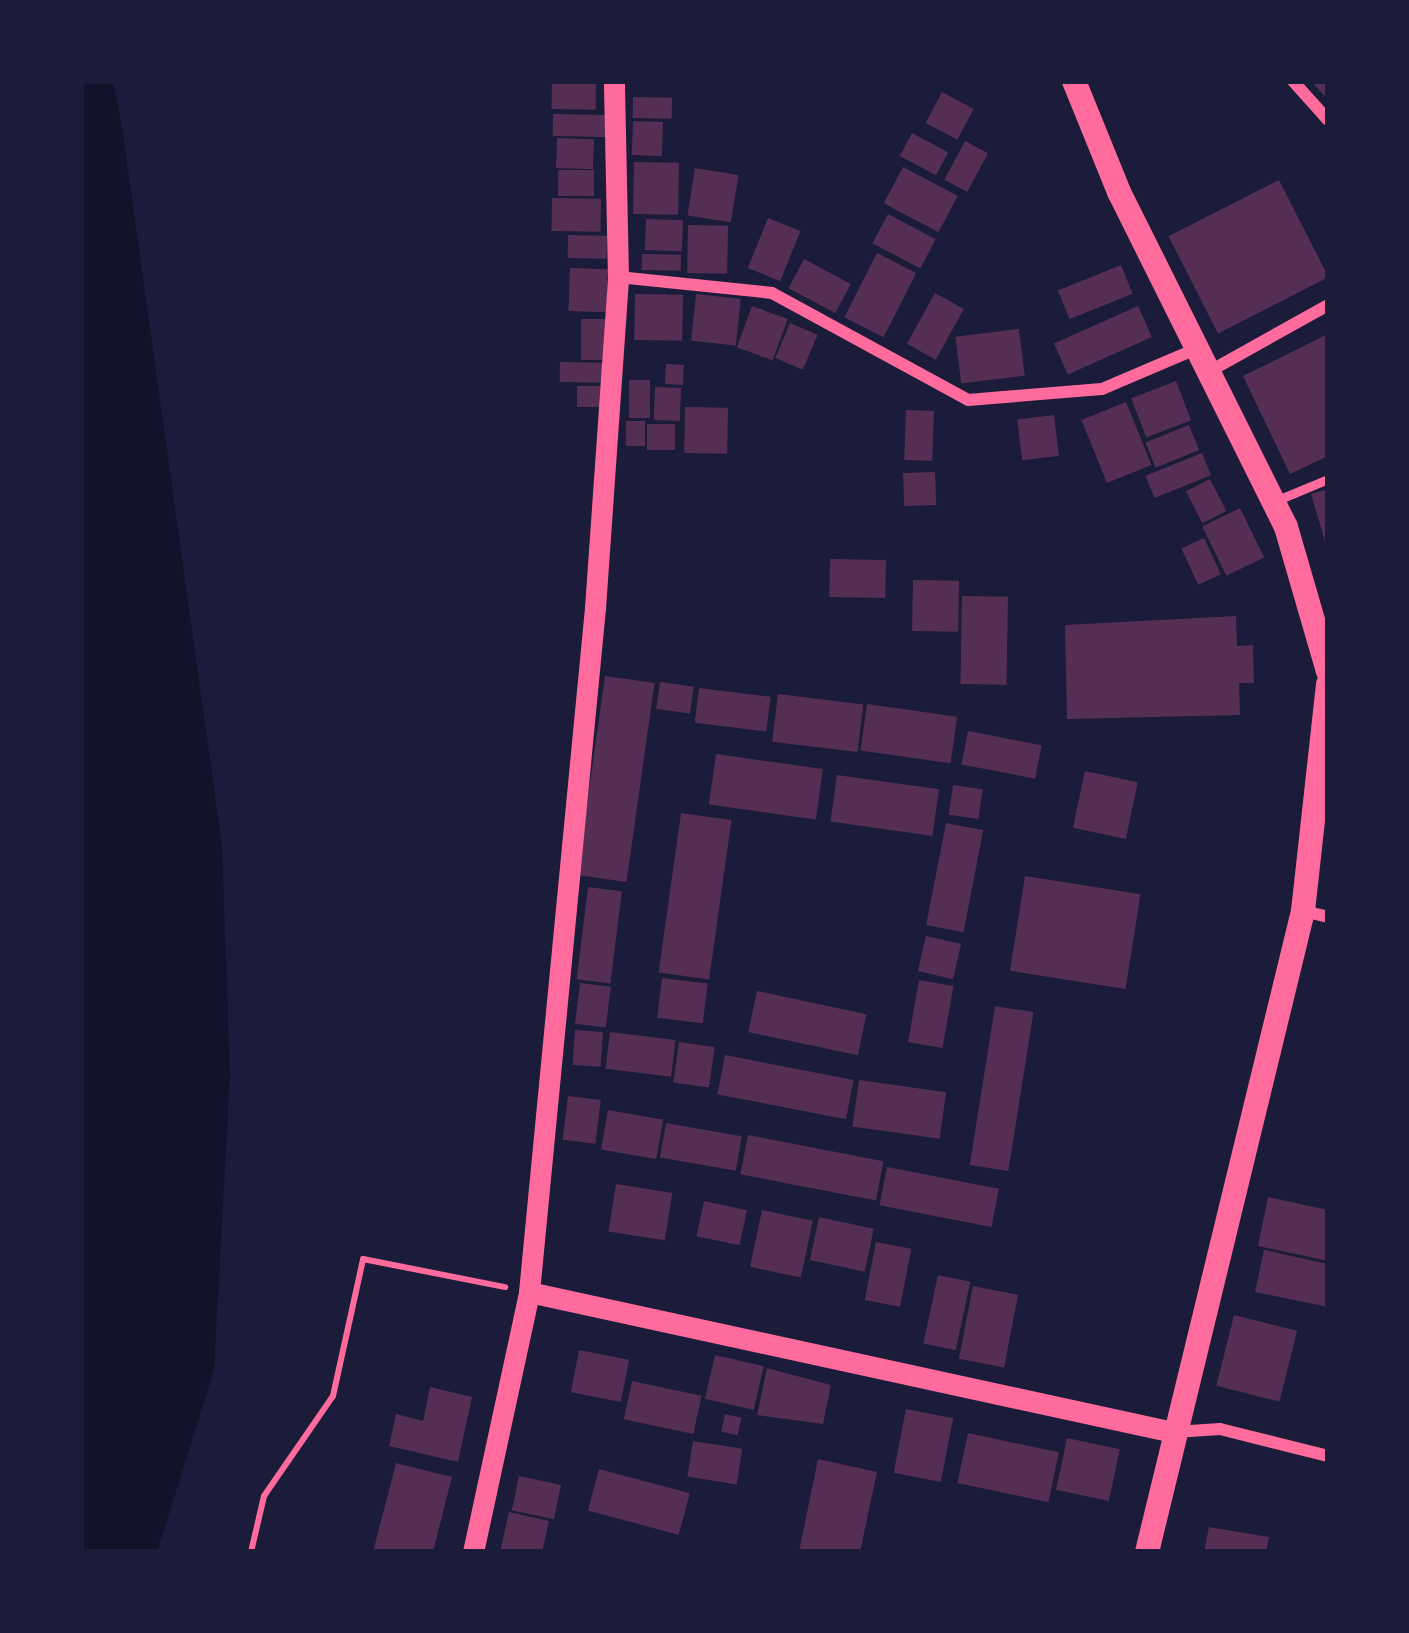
<!DOCTYPE html>
<html>
<head>
<meta charset="utf-8">
<style>
	body { margin:0 }
	#map { position:relative; width:1409px; height:1633px; overflow:hidden; background:#1b1b3a; font-family:Figtree,sans-serif }
	div>[style] { position:absolute }
	.water>* { inset:0; background:#12122b }
	.building>* { inset:0; background:#542f53; transform-origin:0 0 }
	.path>* { height:6px; margin:-3px; padding:0 3px; transform-origin:3px; border-radius:3px; background:#ff6b9d }
	.service>* { height:9px; margin:-4.5px; padding:0 4.5px; transform-origin:4.5px; border-radius:4.5px; background:#ff6b9d }
	.minor>* { height:12px; margin:-6px; padding:0 6px; transform-origin:6px; border-radius:6px; background:#ff6b9d }
	.tertiary>* { height:21px; margin:-10.5px; padding:0 10.5px; transform-origin:10.5px; border-radius:10.5px; background:#ff6b9d }
	.secondary>* { height:24px; margin:-12px; padding:0 12px; transform-origin:12px; border-radius:12px; background:#ff6b9d }
	span { translate:-50% -50%; white-space:nowrap; text-align:center; line-height:1.15; -webkit-text-stroke:12px #1b1b3a; paint-order:stroke }
	.frame { position:absolute; inset:0; border:84px solid #1b1b3a; pointer-events:none }
</style>
</head>
<body>
<div id="map">
	<div class="water">
		<i style="clip-path:polygon(81px 81px,113px 81px,122px 127px,222px 846px,230px 1075px,214px 1370px,157px 1552px,81px 1552px)"></i>
	</div>
	<div class="building">
		<i style="left:552px;top:81px;width:44px;height:28px;rotate:1deg"></i>
		<i style="clip-path:polygon(1311px 81px,1328px 81px,1328px 100px)"></i>
		<i style="left:942px;top:92px;width:36px;height:35px;rotate:28deg"></i>
		<i style="left:633px;top:97px;width:39px;height:21px;rotate:1deg"></i>
		<i style="left:553px;top:114px;width:53px;height:22px;rotate:1deg"></i>
		<i style="left:633px;top:121px;width:30px;height:34px;rotate:2deg"></i>
		<i style="left:912px;top:133px;width:41px;height:26px;rotate:28deg"></i>
		<i style="left:557px;top:138px;width:37px;height:30px;rotate:2deg"></i>
		<i style="left:965px;top:141px;width:26px;height:44px;rotate:28deg"></i>
		<i style="left:634px;top:162px;width:45px;height:52px;rotate:1deg"></i>
		<i style="left:903px;top:167px;width:62px;height:41px;rotate:28deg"></i>
		<i style="left:695px;top:168px;width:44px;height:48px;rotate:9deg"></i>
		<i style="left:558px;top:170px;width:36px;height:26px"></i>
		<i style="left:1279px;top:180px;width:109px;height:124px;rotate:63deg"></i>
		<i style="left:552px;top:198px;width:49px;height:33px;rotate:1deg"></i>
		<i style="left:888px;top:214px;width:54px;height:33px;rotate:28deg"></i>
		<i style="left:768px;top:218px;width:35px;height:54px;rotate:22deg"></i>
		<i style="left:646px;top:219px;width:37px;height:31px;rotate:2deg"></i>
		<i style="left:688px;top:225px;width:40px;height:48px;rotate:1deg"></i>
		<i style="left:568px;top:235px;width:39px;height:23px;rotate:1deg"></i>
		<i style="left:877px;top:253px;width:44px;height:72px;rotate:27deg"></i>
		<i style="left:642px;top:254px;width:39px;height:16px;rotate:1deg"></i>
		<i style="left:804px;top:259px;width:53px;height:33px;rotate:28deg"></i>
		<i style="left:1121px;top:265px;width:31px;height:68px;rotate:68deg"></i>
		<i style="left:570px;top:268px;width:38px;height:43px;rotate:2deg"></i>
		<i style="left:935px;top:293px;width:33px;height:58px;rotate:29deg"></i>
		<i style="left:635px;top:294px;width:48px;height:46px;rotate:1deg"></i>
		<i style="left:696px;top:294px;width:45px;height:47px;rotate:6deg"></i>
		<i style="left:752px;top:306px;width:38px;height:44px;rotate:20deg"></i>
		<i style="left:1138px;top:306px;width:34px;height:92px;rotate:66deg"></i>
		<i style="left:581px;top:319px;width:26px;height:41px"></i>
		<i style="left:790px;top:323px;width:30px;height:38px;rotate:23deg"></i>
		<i style="left:1019px;top:329px;width:47px;height:64px;rotate:83deg"></i>
		<i style="clip-path:polygon(1328px 334px,1328px 456px,1290px 474px,1243px 376px)"></i>
		<i style="left:560px;top:362px;width:47px;height:20px;rotate:1deg"></i>
		<i style="left:666px;top:364px;width:18px;height:20px;rotate:3deg"></i>
		<i style="left:629px;top:380px;width:21px;height:38px"></i>
		<i style="left:1176px;top:381px;width:42px;height:48px;rotate:69deg"></i>
		<i style="left:577px;top:386px;width:28px;height:21px"></i>
		<i style="left:655px;top:387px;width:26px;height:33px;rotate:2deg"></i>
		<i style="left:1126px;top:402px;width:68px;height:48px;rotate:68deg"></i>
		<i style="left:685px;top:407px;width:43px;height:46px;rotate:1deg"></i>
		<i style="left:906px;top:410px;width:28px;height:50px;rotate:2deg"></i>
		<i style="left:1054px;top:415px;width:41px;height:37px;rotate:83deg"></i>
		<i style="left:626px;top:421px;width:19px;height:25px"></i>
		<i style="left:647px;top:424px;width:28px;height:26px"></i>
		<i style="left:1189px;top:425px;width:27px;height:47px;rotate:68deg"></i>
		<i style="left:1202px;top:453px;width:24px;height:61px;rotate:68deg"></i>
		<i style="left:935px;top:472px;width:33px;height:32px;rotate:88deg"></i>
		<i style="left:1210px;top:479px;width:36px;height:27px;rotate:63deg"></i>
		<i style="clip-path:polygon(1328px 489px,1328px 548px,1327px 548px,1311px 494px)"></i>
		<i style="left:1240px;top:508px;width:55px;height:42px;rotate:64deg"></i>
		<i style="left:1204px;top:538px;width:40px;height:25px;rotate:65deg"></i>
		<i style="left:830px;top:559px;width:56px;height:38px;rotate:1deg"></i>
		<i style="left:913px;top:580px;width:46px;height:51px;rotate:1deg"></i>
		<i style="left:962px;top:596px;width:46px;height:88px;rotate:1deg"></i>
		<i style="clip-path:polygon(1236px 616px,1237px 646px,1253px 645px,1254px 683px,1239px 683px,1240px 715px,1067px 719px,1065px 625px)"></i>
		<i style="left:605px;top:676px;width:50px;height:201px;rotate:8deg"></i>
		<i style="left:660px;top:682px;width:34px;height:27px;rotate:8deg"></i>
		<i style="left:699px;top:688px;width:72px;height:35px;rotate:7deg"></i>
		<i style="left:778px;top:694px;width:86px;height:48px;rotate:7deg"></i>
		<i style="left:867px;top:704px;width:91px;height:47px;rotate:8deg"></i>
		<i style="left:968px;top:731px;width:75px;height:34px;rotate:11deg"></i>
		<i style="left:716px;top:754px;width:108px;height:51px;rotate:8deg"></i>
		<i style="left:1085px;top:771px;width:54px;height:58px;rotate:12deg"></i>
		<i style="left:837px;top:775px;width:103px;height:47px;rotate:8deg"></i>
		<i style="left:953px;top:785px;width:30px;height:30px;rotate:8deg"></i>
		<i style="left:681px;top:813px;width:51px;height:161px;rotate:8deg"></i>
		<i style="left:946px;top:823px;width:38px;height:104px;rotate:11deg"></i>
		<i style="left:1025px;top:876px;width:117px;height:96px;rotate:9deg"></i>
		<i style="left:588px;top:887px;width:34px;height:93px;rotate:7deg"></i>
		<i style="left:926px;top:936px;width:36px;height:36px;rotate:13deg"></i>
		<i style="left:662px;top:978px;width:46px;height:40px;rotate:7deg"></i>
		<i style="left:919px;top:980px;width:35px;height:63px;rotate:10deg"></i>
		<i style="left:580px;top:983px;width:31px;height:41px;rotate:7deg"></i>
		<i style="left:757px;top:991px;width:112px;height:42px;rotate:12deg"></i>
		<i style="left:995px;top:1006px;width:39px;height:161px;rotate:9deg"></i>
		<i style="left:575px;top:1030px;width:28px;height:35px;rotate:4deg"></i>
		<i style="left:610px;top:1032px;width:66px;height:37px;rotate:7deg"></i>
		<i style="left:679px;top:1042px;width:36px;height:41px;rotate:8deg"></i>
		<i style="left:725px;top:1055px;width:131px;height:40px;rotate:11deg"></i>
		<i style="left:859px;top:1080px;width:88px;height:47px;rotate:8deg"></i>
		<i style="left:568px;top:1096px;width:33px;height:44px;rotate:7deg"></i>
		<i style="left:608px;top:1110px;width:56px;height:40px;rotate:10deg"></i>
		<i style="left:666px;top:1123px;width:77px;height:35px;rotate:10deg"></i>
		<i style="left:748px;top:1135px;width:138px;height:40px;rotate:11deg"></i>
		<i style="left:887px;top:1167px;width:114px;height:39px;rotate:11deg"></i>
		<i style="left:616px;top:1184px;width:57px;height:48px;rotate:9deg"></i>
		<i style="clip-path:polygon(1268px 1197px,1328px 1210px,1328px 1261px,1258px 1246px)"></i>
		<i style="left:704px;top:1201px;width:44px;height:36px;rotate:12deg"></i>
		<i style="left:762px;top:1210px;width:52px;height:58px;rotate:12deg"></i>
		<i style="left:819px;top:1217px;width:56px;height:44px;rotate:12deg"></i>
		<i style="left:876px;top:1242px;width:36px;height:59px;rotate:11deg"></i>
		<i style="clip-path:polygon(1264px 1250px,1328px 1264px,1328px 1307px,1255px 1292px)"></i>
		<i style="left:938px;top:1275px;width:33px;height:70px;rotate:12deg"></i>
		<i style="left:973px;top:1286px;width:46px;height:74px;rotate:11deg"></i>
		<i style="left:1234px;top:1315px;width:65px;height:73px;rotate:14deg"></i>
		<i style="left:579px;top:1350px;width:51px;height:43px;rotate:11deg"></i>
		<i style="left:715px;top:1355px;width:50px;height:45px;rotate:13deg"></i>
		<i style="clip-path:polygon(767px 1368px,831px 1385px,823px 1424px,757px 1415px)"></i>
		<i style="left:632px;top:1381px;width:71px;height:39px;rotate:12deg"></i>
		<i style="clip-path:polygon(430px 1387px,472px 1397px,458px 1462px,389px 1446px,396px 1414px,423px 1421px)"></i>
		<i style="left:906px;top:1409px;width:48px;height:65px;rotate:11deg"></i>
		<i style="left:725px;top:1414px;width:17px;height:18px;rotate:13deg"></i>
		<i style="left:968px;top:1433px;width:93px;height:51px;rotate:12deg"></i>
		<i style="left:1067px;top:1438px;width:54px;height:53px;rotate:12deg"></i>
		<i style="left:693px;top:1441px;width:50px;height:36px;rotate:9deg"></i>
		<i style="clip-path:polygon(818px 1459px,877px 1472px,860px 1552px,799px 1552px)"></i>
		<i style="clip-path:polygon(396px 1463px,452px 1477px,433px 1552px,373px 1552px)"></i>
		<i style="left:599px;top:1469px;width:94px;height:43px;rotate:15deg"></i>
		<i style="left:519px;top:1476px;width:43px;height:35px;rotate:12deg"></i>
		<i style="clip-path:polygon(509px 1512px,549px 1521px,542px 1552px,500px 1552px)"></i>
		<i style="clip-path:polygon(1209px 1527px,1269px 1537px,1266px 1552px,1204px 1552px)"></i>
	</div>
	<div class="path">
		<i style="left:251px;top:1552px;width:57px;rotate:-76.9deg"></i>
		<i style="left:264px;top:1496px;width:121px;rotate:-55.4deg"></i>
		<i style="left:333px;top:1396px;width:140px;rotate:-77.6deg"></i>
		<i style="left:363px;top:1259px;width:145px;rotate:11.2deg"></i>
	</div>
	<div class="service">
		<i style="left:1275px;top:501px;width:57px;rotate:-22.5deg"></i>
	</div>
	<div class="minor">
		<i style="left:1293px;top:81px;width:52px;rotate:48.1deg"></i>
		<i style="left:618px;top:277px;width:155px;rotate:5.9deg"></i>
		<i style="left:772px;top:293px;width:223px;rotate:28.6deg"></i>
		<i style="left:968px;top:400px;width:134px;rotate:-4.7deg"></i>
		<i style="left:1102px;top:389px;width:104px;rotate:-23.1deg"></i>
		<i style="left:1210px;top:371px;width:135px;rotate:-29.2deg"></i>
		<i style="left:1303px;top:911px;width:26px;rotate:13deg"></i>
		<i style="left:1175px;top:1432px;width:45px;rotate:-3.8deg"></i>
		<i style="left:1220px;top:1429px;width:111px;rotate:14deg"></i>
	</div>
	<div class="tertiary">
		<i style="left:529px;top:1292px;width:659px;rotate:12.26deg"></i>
		<i style="left:473px;top:1552px;width:266px;rotate:-77.8deg"></i>
		<i style="left:529px;top:1292px;width:687px;rotate:-84.49deg"></i>
		<i style="left:595px;top:608px;width:332px;rotate:-86deg"></i>
		<i style="left:618px;top:277px;width:196px;rotate:-91.2deg"></i>
	</div>
	<div class="secondary">
		<i style="left:1074px;top:81px;width:120px;rotate:67.9deg"></i>
		<i style="left:1119px;top:192px;width:374px;rotate:63.5deg"></i>
		<i style="left:1286px;top:527px;width:151px;rotate:73.8deg"></i>
		<i style="left:1147px;top:1552px;width:660px;rotate:-76.32deg"></i>
		<i style="left:1303px;top:911px;width:228px;rotate:-83.7deg"></i>
	</div>
	<div class="frame"></div>
</div>
</body>
</html>
